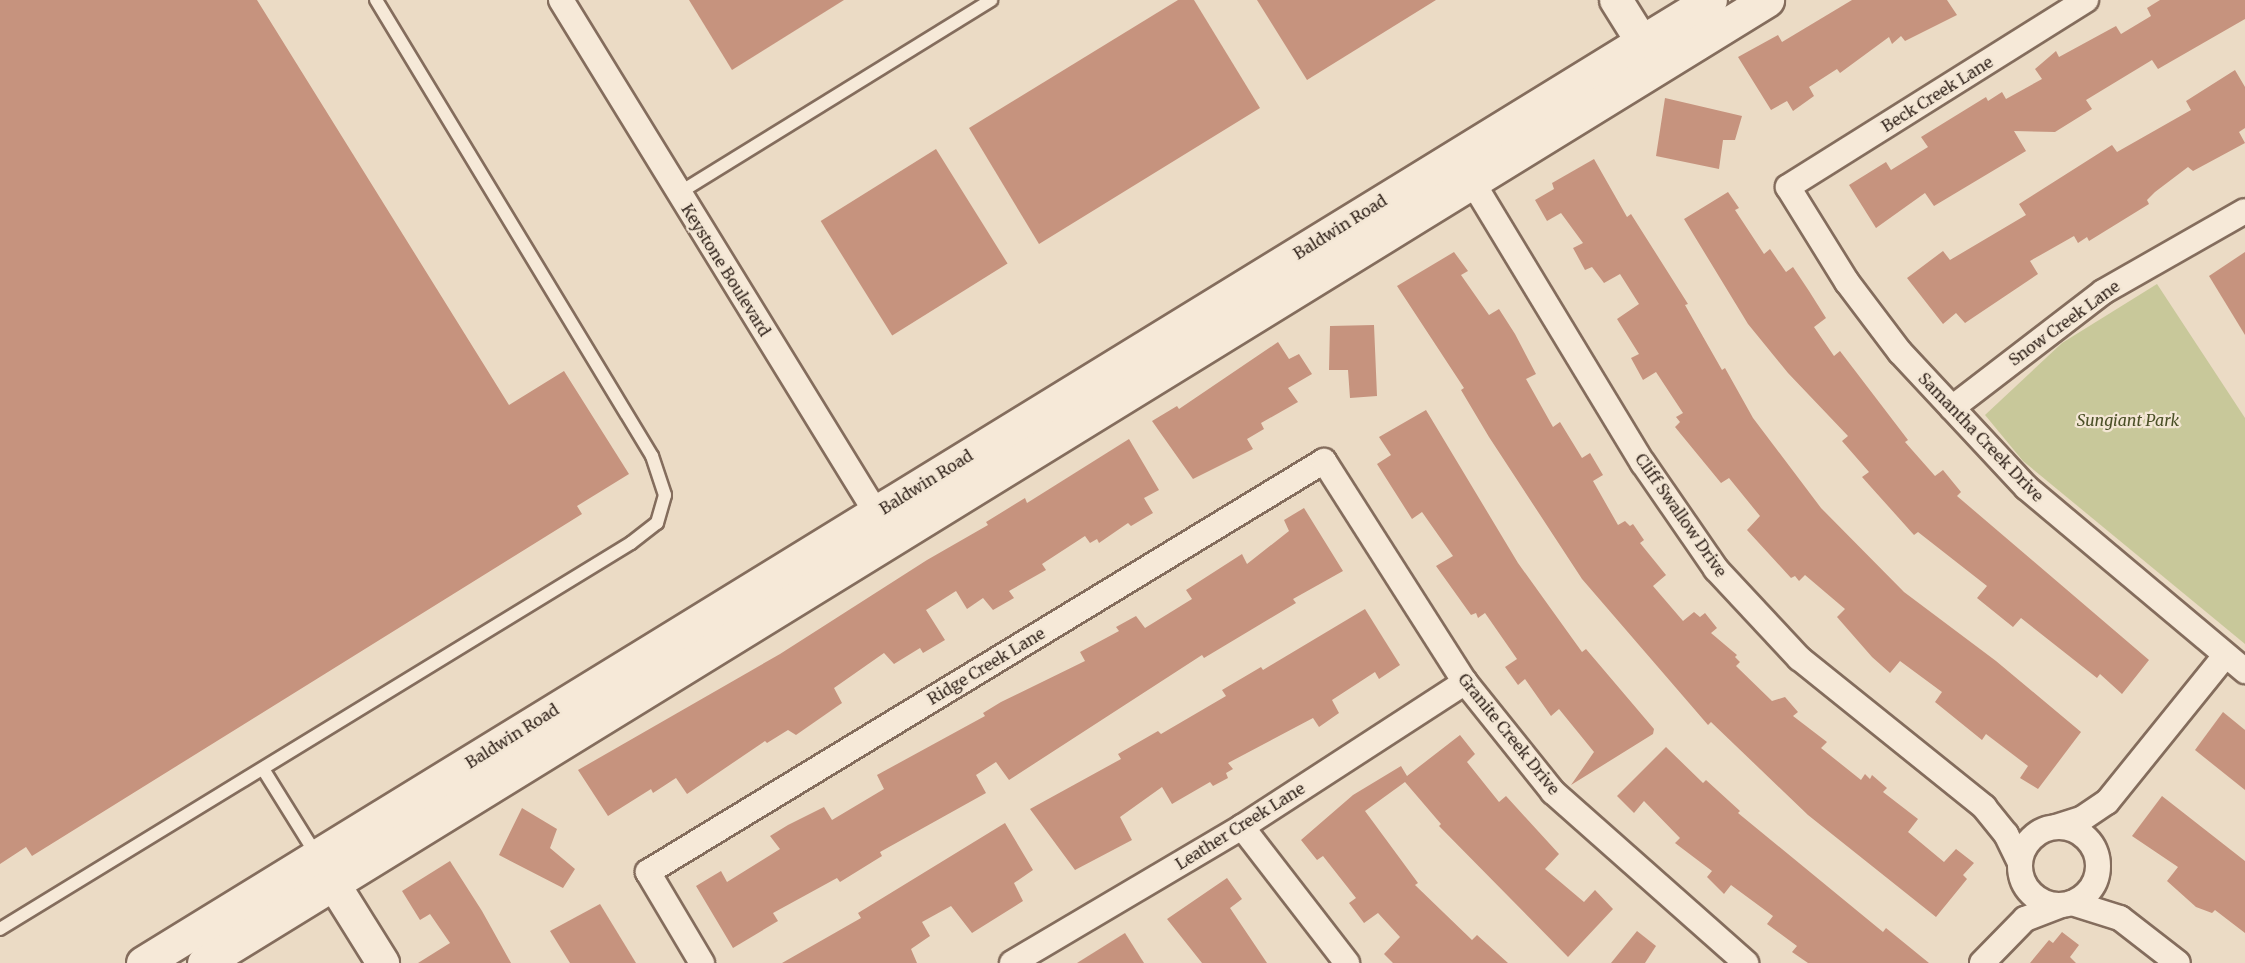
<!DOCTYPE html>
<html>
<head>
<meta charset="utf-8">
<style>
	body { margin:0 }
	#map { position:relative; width:2245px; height:963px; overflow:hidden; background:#ebdbc5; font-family:Merriweather,serif }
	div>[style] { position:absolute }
	.green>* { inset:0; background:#c8c89a }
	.building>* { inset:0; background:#c6937e; transform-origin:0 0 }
	.roads { filter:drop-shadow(2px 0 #846d5d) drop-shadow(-2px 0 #846d5d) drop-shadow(0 2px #846d5d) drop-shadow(0 -2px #846d5d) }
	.service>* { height:12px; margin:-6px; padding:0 6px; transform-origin:6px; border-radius:6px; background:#f6e9d8 }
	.minor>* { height:24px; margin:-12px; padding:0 12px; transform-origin:12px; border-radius:12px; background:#f6e9d8 }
	.minor>.ring { margin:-12px; padding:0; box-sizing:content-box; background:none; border:24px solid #f6e9d8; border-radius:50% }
	.tertiary>* { height:32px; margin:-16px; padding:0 16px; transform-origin:16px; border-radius:16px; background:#f6e9d8 }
	.secondary>* { height:33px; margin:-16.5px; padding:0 16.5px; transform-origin:16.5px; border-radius:16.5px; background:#f6e9d8 }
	span { translate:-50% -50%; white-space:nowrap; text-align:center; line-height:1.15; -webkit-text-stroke:4.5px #f3e6d4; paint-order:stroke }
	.street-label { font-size:16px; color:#35271f }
	.park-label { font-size:16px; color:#4b5027; font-style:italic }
</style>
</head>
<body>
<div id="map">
	<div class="green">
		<i style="clip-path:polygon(2157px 284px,2245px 418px,2245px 644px,2023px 461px,1985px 415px,2062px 343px)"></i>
	</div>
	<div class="building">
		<i style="clip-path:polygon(0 0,257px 0,509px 405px,564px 371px,629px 474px,577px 506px,582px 514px,32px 856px,26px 847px,0 864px)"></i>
		<i style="clip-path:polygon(689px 0,844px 0,732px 70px)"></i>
		<i style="clip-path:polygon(1178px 0,1194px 0,1260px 108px,1039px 244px,969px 128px)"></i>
		<i style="clip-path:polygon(1257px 0,1436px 0,1307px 80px)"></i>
		<i style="clip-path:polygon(1852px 0,1947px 0,1957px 15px,1905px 41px,1901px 36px,1892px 44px,1889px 37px,1840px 73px,1837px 69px,1809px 87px,1814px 96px,1793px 111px,1787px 101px,1771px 110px,1738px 57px,1778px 35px,1782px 42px)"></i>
		<i style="clip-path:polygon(2160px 0,2245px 0,2245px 19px,2158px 69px,2152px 60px,2086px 100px,2092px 109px,2055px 132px,2014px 131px,2026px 151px,1934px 206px,1925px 193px,1876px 228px,1849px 185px,1886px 162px,1891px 170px,1928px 147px,1921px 137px,1986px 97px,1988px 101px,2002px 92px,2006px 99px,2042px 79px,2035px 69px,2056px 51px,2059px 57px,2116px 26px,2121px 34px,2151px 16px,2147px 8px)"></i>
		<i style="clip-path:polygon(2235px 70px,2245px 87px,2245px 128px,2239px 132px,2245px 143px,2193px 171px,2188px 167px,2155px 192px,2147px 200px,2149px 204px,2089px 241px,2087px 237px,2078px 243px,2074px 236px,2030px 261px,2038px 274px,1965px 323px,1956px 313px,1943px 324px,1907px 278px,1943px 251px,1950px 260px,2026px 215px,2019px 204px,2112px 145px,2117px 152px,2191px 110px,2186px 101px)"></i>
		<i style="clip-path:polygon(1665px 98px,1742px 116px,1735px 140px,1723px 140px,1719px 169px,1656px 156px)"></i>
		<i style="left:936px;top:149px;width:135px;height:136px;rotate:58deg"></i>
		<i style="clip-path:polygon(1594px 159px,1627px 217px,1631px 214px,1688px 304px,1685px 305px,1722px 370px,1725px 368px,1753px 418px,1821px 508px,1904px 592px,1996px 661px,2081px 732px,2038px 789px,2020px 778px,2028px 766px,1986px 734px,1982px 740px,1935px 702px,1942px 692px,1900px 661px,1890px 673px,1872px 657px,1837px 617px,1845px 609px,1805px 575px,1799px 581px,1795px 576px,1791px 578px,1747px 530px,1760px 516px,1729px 478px,1721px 483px,1675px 427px,1680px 422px,1676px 417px,1683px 413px,1656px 372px,1643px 380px,1631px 358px,1639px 354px,1617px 319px,1639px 304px,1620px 274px,1604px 283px,1592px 267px,1585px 270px,1573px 248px,1583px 243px,1561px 213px,1547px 221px,1535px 200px,1554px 189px,1552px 183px)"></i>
		<i style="clip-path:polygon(1728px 192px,1739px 208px,1735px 210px,1764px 254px,1770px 249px,1786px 272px,1793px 267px,1809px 291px,1826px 318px,1814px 327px,1834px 356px,1840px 351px,1908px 440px,1905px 442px,1935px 476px,1943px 470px,1961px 492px,1957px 496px,2149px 660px,2122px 694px,2100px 674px,2097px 678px,2021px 618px,2013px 627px,1977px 598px,1987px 586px,1918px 532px,1914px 535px,1862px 477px,1869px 472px,1842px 441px,1848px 436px,1788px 373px,1748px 324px,1684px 219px)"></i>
		<i style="clip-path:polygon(1454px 252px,1468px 271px,1461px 275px,1489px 315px,1499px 309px,1515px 334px,1536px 374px,1526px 379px,1553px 427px,1560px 422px,1582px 458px,1590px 453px,1603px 475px,1593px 481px,1618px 525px,1625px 521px,1630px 526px,1633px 524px,1644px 540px,1640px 543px,1666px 575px,1653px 586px,1683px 621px,1694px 612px,1700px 617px,1705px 613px,1717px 628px,1711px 633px,1737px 655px,1735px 657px,1740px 662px,1736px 666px,1772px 701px,1785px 697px,1798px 712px,1793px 716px,1827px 742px,1821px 748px,1861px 780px,1865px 774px,1870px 779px,1872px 775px,1887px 788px,1883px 792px,1918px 819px,1908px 832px,1944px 862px,1956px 849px,1974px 863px,1963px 875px,1967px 879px,1936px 917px,1808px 815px,1711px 722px,1708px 725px,1582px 579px,1489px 437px,1461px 390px,1464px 388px,1397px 286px)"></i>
		<i style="clip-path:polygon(2245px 252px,2245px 335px,2209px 276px)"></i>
		<i style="clip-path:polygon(1374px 325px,1377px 396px,1350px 398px,1348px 370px,1329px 370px,1330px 326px)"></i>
		<i style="clip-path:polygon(1278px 342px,1289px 359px,1299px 354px,1312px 374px,1288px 388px,1298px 402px,1261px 423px,1264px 429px,1247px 439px,1253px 449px,1193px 479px,1152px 421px,1177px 406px,1179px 409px)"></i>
		<i style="clip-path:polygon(1426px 410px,1518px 563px,1582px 652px,1586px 649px,1654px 729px,1653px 734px,1571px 785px,1594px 752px,1559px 709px,1551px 716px,1525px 679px,1518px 685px,1505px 667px,1517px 659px,1485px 613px,1478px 618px,1476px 613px,1471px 615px,1436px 566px,1453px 556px,1422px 512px,1412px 519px,1377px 464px,1391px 455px,1379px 437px)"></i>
		<i style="clip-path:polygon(1129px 439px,1159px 490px,1144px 498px,1153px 513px,1131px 526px,1128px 523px,1099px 543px,1097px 539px,1090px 543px,1085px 536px,1042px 564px,1046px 570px,1009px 591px,1014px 598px,993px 610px,983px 598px,967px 609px,956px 591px,926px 610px,945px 640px,923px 653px,920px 648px,894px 664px,884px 653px,834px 688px,842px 703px,796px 735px,788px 730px,767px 743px,765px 741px,687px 794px,676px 778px,653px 793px,651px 789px,608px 816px,578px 770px,780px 654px,927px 560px,988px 525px,986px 522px,1025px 498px,1027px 503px)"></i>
		<i style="clip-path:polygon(1304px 508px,1343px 571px,1293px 599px,1296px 603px,1204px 658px,1202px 655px,1009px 780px,996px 762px,976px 775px,986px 793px,880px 852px,882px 856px,840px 882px,837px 878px,773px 913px,778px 921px,733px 948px,696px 886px,721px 871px,727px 882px,780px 849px,770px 836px,788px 825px,824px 807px,832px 820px,884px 789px,877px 775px,985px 716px,983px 713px,1001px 702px,1085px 661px,1080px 652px,1119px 631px,1116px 627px,1136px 616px,1145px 628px,1192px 599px,1186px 590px,1242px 554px,1247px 564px,1289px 531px,1284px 520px)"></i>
		<i style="clip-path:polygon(1365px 609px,1400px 665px,1379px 679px,1375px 672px,1332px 700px,1339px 713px,1319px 727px,1313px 718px,1228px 763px,1233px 769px,1226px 773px,1228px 778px,1213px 786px,1210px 782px,1172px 804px,1162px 787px,1120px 817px,1132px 840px,1075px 870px,1030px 809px,1121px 759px,1118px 754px,1158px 731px,1161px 734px,1226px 696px,1222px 690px,1261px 667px,1263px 670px)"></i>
		<i style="clip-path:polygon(2223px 712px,2245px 730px,2245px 790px,2195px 750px)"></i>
		<i style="clip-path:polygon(1460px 735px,1475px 754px,1467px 762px,1499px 802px,1506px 796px,1559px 854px,1545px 869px,1584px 902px,1595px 890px,1613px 909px,1568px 957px,1439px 826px,1441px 824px,1405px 782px,1365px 811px,1418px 883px,1415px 885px,1472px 940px,1477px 935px,1508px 963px,1393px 963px,1384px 954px,1400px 937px,1378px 913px,1364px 923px,1349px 903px,1356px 898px,1323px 856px,1317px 860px,1301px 840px,1353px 795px,1401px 766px,1407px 776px)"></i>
		<i style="clip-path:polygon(1666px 747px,1703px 783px,1706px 780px,1740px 811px,1738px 813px,1883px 932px,1886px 928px,1929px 963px,1808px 963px,1792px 952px,1797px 946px,1767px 924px,1773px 916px,1731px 885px,1724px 894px,1707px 877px,1712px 871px,1675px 843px,1680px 838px,1644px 801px,1634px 813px,1617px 796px)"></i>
		<i style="clip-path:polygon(2162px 796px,2245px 861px,2245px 933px,2215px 910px,2212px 913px,2196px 907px,2167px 881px,2178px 867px,2132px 836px)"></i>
		<i style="clip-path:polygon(522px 808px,557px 829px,550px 848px,575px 869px,563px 888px,499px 855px)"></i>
		<i style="clip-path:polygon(1005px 823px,1033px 870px,1014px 883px,1023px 901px,972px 933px,951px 906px,922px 922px,930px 936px,911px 949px,917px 963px,782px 963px,861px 918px,858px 913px)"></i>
		<i style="clip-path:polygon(450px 861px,482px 911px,511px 963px,418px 963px,450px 943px,430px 914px,420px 920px,402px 891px)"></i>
		<i style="clip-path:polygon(1227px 878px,1242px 899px,1230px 908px,1267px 963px,1202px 963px,1167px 919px)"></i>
		<i style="clip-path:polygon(600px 904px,636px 963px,570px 963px,550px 931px)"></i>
		<i style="clip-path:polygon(1637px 931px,1656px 946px,1645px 963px,1611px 963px)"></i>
		<i style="clip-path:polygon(2062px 932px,2079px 945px,2070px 957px,2076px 963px,2030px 963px,2049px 940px,2053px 943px)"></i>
		<i style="clip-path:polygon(1125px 933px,1144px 963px,1077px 963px)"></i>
	</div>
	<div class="roads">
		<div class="service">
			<i style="left:679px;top:193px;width:367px;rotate:-31.7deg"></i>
			<i style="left:263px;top:769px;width:100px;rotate:58.1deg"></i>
			<i style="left:0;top:929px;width:740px;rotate:-31.46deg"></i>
			<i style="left:631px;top:543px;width:33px;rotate:-38deg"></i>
			<i style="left:657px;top:523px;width:29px;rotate:-74deg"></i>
			<i style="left:665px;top:495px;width:41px;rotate:-108.4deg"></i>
			<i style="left:652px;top:456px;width:533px;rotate:-121.18deg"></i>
		</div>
		<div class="minor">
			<i style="left:561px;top:0;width:619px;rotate:58.42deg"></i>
			<i style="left:2086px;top:0;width:352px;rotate:147.9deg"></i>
			<i style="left:1788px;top:187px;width:112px;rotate:58.2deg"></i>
			<i style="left:1847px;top:282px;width:88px;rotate:52.9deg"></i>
			<i style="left:1900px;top:352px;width:186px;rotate:47deg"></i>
			<i style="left:2027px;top:488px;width:285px;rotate:40deg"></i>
			<i style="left:1464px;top:168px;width:345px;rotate:58.8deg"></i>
			<i style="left:1643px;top:463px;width:129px;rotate:55.4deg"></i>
			<i style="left:1716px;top:569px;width:122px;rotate:47deg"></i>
			<i style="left:1799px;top:658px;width:238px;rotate:38.8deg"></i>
			<i style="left:1984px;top:807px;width:35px;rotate:51deg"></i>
			<i style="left:2006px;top:834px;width:32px;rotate:64deg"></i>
			<i style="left:1952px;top:408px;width:190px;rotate:-37.5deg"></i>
			<i style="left:2103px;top:292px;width:163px;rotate:-29.7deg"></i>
			<i style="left:1242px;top:827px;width:172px;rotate:52.3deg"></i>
			<i style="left:2056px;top:827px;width:28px;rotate:-18deg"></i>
			<i style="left:2083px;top:818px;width:29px;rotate:-34deg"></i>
			<i style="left:2107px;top:802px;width:188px;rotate:-51.1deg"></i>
			<i class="ring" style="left:2020px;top:827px;width:54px;height:54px"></i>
			<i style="left:2072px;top:903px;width:50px;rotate:17.4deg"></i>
			<i style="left:2120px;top:918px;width:73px;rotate:37.8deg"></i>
			<i style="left:702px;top:963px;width:106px;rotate:-120.7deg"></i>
			<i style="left:648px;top:872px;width:791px;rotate:-31.3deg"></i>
			<i style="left:1324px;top:461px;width:262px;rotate:57.5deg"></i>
			<i style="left:1465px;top:682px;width:141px;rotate:51.3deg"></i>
			<i style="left:1553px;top:792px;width:258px;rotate:41.5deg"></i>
			<i style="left:1012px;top:963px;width:267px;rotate:-30.6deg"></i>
			<i style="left:1242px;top:827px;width:266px;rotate:-33deg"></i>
			<i style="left:1982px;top:963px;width:62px;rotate:-45.7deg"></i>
			<i style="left:2025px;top:919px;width:39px;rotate:-21deg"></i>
		</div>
		<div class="tertiary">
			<i style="left:1616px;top:0;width:75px;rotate:58deg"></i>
			<i style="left:320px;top:862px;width:119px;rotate:58deg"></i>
		</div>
		<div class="secondary">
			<i style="left:143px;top:963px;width:1839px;rotate:-31.57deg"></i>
			<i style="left:204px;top:963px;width:1836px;rotate:-31.64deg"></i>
		</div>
	</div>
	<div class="street-label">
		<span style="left:1937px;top:94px;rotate:-32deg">Beck Creek Lane</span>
		<span style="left:1340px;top:227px;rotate:-32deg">Baldwin Road</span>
		<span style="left:726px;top:270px;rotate:58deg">Keystone Boulevard</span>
		<span style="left:2064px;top:323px;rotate:-36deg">Snow Creek Lane</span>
		<span style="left:1981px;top:437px;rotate:46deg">Samantha Creek Drive</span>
		<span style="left:926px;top:482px;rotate:-32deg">Baldwin Road</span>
		<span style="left:1681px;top:515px;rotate:55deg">Cliff Swallow Drive</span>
		<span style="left:986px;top:666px;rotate:-31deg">Ridge Creek Lane</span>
		<span style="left:1509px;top:734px;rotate:51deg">Granite Creek Drive</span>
		<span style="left:512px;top:736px;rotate:-32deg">Baldwin Road</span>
		<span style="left:1240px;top:826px;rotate:-32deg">Leather Creek Lane</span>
	</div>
	<div class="park-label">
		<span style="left:2128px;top:420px">Sungiant Park</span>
	</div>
</div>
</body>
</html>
